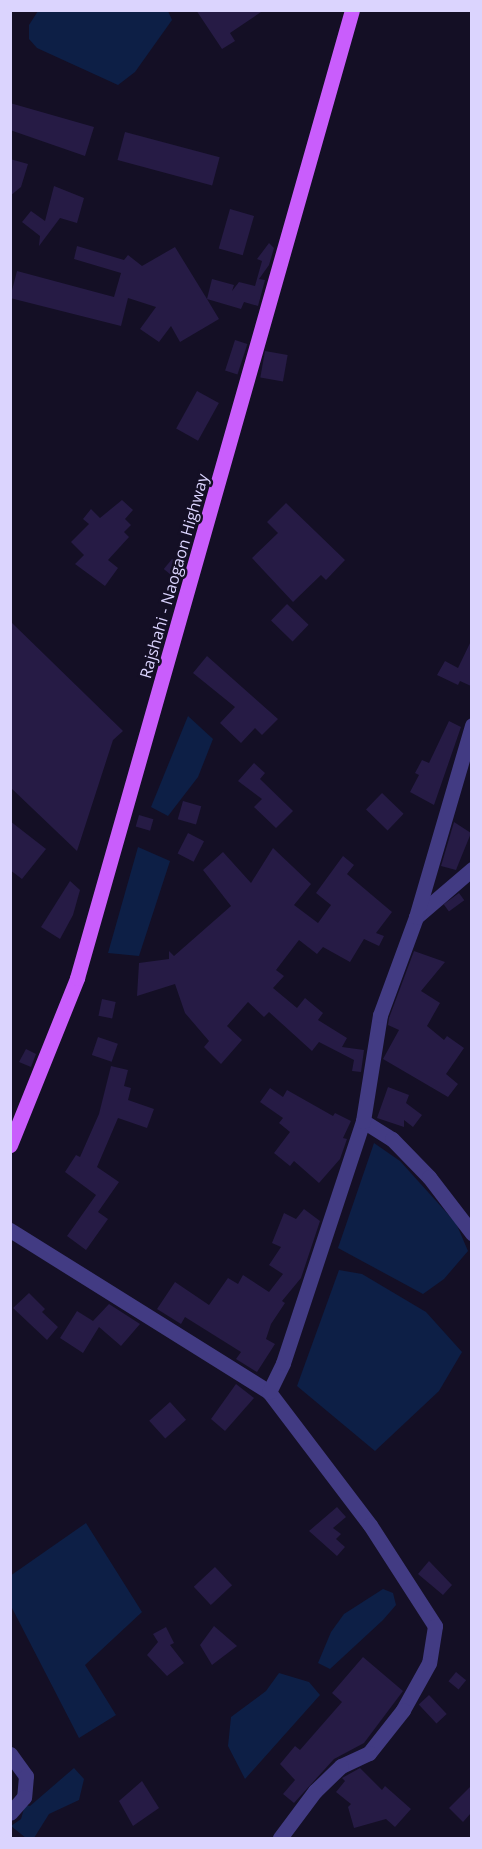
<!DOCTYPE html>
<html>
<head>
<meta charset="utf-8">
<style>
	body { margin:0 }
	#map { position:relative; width:482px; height:1849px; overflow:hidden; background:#140f25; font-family:"Open Sans",sans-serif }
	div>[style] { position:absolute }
	.water>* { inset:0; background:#0d1f46 }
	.building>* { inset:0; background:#261b45; transform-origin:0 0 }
	.minor>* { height:15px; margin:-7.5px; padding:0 7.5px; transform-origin:7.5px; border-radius:7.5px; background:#423b83 }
	.major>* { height:15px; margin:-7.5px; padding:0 7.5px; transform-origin:7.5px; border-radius:7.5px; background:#c95dfc }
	span { translate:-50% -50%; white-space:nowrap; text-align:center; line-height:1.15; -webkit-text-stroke:5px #140f25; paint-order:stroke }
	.street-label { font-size:16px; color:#dbd4fe }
	.frame { position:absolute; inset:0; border:12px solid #dbd4fe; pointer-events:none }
</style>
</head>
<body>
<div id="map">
	<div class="water">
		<i style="clip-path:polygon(38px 11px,168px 11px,172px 20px,135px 72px,118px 85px,37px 48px,29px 39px,29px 25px)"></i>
		<i style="clip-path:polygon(188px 716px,213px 739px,198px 777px,168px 816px,151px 807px)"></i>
		<i style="clip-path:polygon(138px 847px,170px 861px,139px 956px,108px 953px)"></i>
		<i style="clip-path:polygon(374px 1143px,400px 1161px,456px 1223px,468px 1251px,444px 1279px,423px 1294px,338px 1248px)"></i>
		<i style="clip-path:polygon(339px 1270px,362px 1274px,426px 1312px,462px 1352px,439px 1391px,375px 1451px,297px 1386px)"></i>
		<i style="clip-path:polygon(86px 1523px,142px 1612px,85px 1665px,116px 1715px,79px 1738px,11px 1606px,10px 1576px)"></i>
		<i style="clip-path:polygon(383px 1589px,393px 1593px,396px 1605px,383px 1620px,330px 1669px,318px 1663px,331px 1632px,344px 1614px)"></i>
		<i style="clip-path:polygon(279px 1673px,309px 1682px,320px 1695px,245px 1779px,228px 1746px,231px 1717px,266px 1691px)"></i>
		<i style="clip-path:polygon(74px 1768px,84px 1779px,79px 1800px,49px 1814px,34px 1838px,26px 1838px,11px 1826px,21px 1819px,25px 1805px,30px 1806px)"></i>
	</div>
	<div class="building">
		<i style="clip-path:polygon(196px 10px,264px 10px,230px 33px,235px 41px,222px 49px)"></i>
		<i style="clip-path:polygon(10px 103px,94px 127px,85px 156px,10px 130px)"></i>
		<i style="left:125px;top:132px;width:98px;height:29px;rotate:15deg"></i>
		<i style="clip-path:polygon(10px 159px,28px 164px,21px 187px,10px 196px)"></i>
		<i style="clip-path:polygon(54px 186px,84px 198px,77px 223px,60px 218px,39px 246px,40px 236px,22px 222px,31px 211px,45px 221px)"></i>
		<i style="left:230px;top:209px;width:25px;height:41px;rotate:16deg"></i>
		<i style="clip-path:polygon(269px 243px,274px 248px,269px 265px,259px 279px,265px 280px,258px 306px,244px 302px,241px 309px,207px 299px,219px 319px,180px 342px,171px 326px,159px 342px,140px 329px,156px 307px,128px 298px,121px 326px,10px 298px,17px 271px,114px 297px,121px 273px,74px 259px,77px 246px,124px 260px,128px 255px,142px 266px,175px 247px,207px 299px,212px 279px,234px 285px,232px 291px,239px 282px,255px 286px,262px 261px,257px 259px)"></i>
		<i style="left:235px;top:340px;width:13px;height:32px;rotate:18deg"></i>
		<i style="left:265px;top:351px;width:23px;height:27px;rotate:10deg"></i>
		<i style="left:197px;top:391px;width:25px;height:43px;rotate:29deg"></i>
		<i style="clip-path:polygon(122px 500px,133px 510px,125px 519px,131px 525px,124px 532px,129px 537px,108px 560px,118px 568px,105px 586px,75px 564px,84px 555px,71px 542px,89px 524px,83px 519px,91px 509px,100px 518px)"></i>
		<i style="clip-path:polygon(286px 503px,345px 560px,326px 580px,321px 575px,293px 602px,252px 558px,278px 533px,267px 522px)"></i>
		<i style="left:172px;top:559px;width:14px;height:13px;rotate:39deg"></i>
		<i style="left:287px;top:604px;width:30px;height:23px;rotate:44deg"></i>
		<i style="clip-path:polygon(10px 621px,123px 731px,113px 740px,77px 851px,10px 787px)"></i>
		<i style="clip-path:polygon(471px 641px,471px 686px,460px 681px,458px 685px,437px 675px,445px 661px,458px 668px)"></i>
		<i style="clip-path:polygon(207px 656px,278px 719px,262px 735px,255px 728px,241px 743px,220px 723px,235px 707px,193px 673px)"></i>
		<i style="clip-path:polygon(449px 721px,461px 727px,434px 805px,410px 792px,419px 775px,415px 773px,422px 760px,429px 763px)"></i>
		<i style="clip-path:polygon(254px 763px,265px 773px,260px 779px,293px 811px,276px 828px,254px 807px,262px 799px,238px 781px)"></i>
		<i style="left:382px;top:793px;width:30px;height:23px;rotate:44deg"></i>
		<i style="left:183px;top:801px;width:19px;height:19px;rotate:16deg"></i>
		<i style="left:139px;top:815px;width:15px;height:12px;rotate:16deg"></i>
		<i style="clip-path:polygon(10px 821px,46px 849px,22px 879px,10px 870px)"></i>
		<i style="clip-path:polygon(454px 822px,471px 833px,456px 870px,441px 866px)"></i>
		<i style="left:188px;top:833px;width:18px;height:23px;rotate:27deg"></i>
		<i style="clip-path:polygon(273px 848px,311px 884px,294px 905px,318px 923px,331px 905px,316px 893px,343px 856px,354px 865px,347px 874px,392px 912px,376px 933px,384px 936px,379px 946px,364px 939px,350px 962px,323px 947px,317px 954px,299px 940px,276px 970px,284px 976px,273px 988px,297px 1008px,305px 998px,323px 1013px,318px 1020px,347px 1038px,342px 1047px,364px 1050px,361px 1072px,352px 1071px,354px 1060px,319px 1042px,312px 1051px,269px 1012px,264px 1017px,248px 1002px,227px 1026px,242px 1040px,221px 1064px,204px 1047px,209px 1041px,185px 1013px,175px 984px,137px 996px,139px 963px,169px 959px,169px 951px,174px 956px,231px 906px,203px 870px,223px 852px,251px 883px)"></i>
		<i style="clip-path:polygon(70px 881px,80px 890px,73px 915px,60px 939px,41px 927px)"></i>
		<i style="left:459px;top:893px;width:9px;height:19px;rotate:54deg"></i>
		<i style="clip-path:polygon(414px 951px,445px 962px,421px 991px,440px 1003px,427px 1026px,444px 1040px,447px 1036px,464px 1048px,446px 1074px,458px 1084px,448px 1097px,383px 1059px,399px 1030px,388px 1025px,389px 1018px)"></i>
		<i style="left:102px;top:999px;width:14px;height:17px;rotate:12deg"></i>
		<i style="left:98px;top:1037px;width:21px;height:19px;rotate:19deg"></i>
		<i style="clip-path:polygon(26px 1049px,36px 1054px,31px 1067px,19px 1062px)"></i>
		<i style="clip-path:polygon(111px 1066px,128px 1070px,124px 1086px,131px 1088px,128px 1100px,154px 1109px,147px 1128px,118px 1118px,97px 1167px,119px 1182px,98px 1212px,108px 1219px,86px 1250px,67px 1236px,96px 1195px,65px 1172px,76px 1155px,80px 1157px,99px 1114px)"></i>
		<i style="clip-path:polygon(388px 1087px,409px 1095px,406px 1103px,422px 1115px,413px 1127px,404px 1120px,404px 1127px,377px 1118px)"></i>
		<i style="clip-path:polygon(270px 1088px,283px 1097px,287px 1090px,333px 1116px,335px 1113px,351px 1121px,343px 1138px,347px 1139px,340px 1159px,319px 1183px,294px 1161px,290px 1166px,274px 1153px,290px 1132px,279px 1123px,283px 1118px,260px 1102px)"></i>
		<i style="clip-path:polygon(304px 1209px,320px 1221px,301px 1278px,282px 1301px,285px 1303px,271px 1324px,266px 1339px,275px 1344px,257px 1372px,236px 1359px,241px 1352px,185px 1317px,181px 1324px,157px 1309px,175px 1282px,209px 1305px,228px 1278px,238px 1284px,243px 1275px,269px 1292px,283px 1274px,269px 1265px,281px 1247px,272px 1243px,284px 1213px,296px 1219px)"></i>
		<i style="clip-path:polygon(29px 1293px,45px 1309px,42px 1312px,58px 1327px,47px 1340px,13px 1308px)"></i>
		<i style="clip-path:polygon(109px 1304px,140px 1324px,121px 1346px,99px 1327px,83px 1353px,60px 1338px,77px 1311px,93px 1321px)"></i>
		<i style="clip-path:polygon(236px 1384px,254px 1398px,225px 1431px,211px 1419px)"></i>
		<i style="left:170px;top:1402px;width:24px;height:28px;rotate:48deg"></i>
		<i style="clip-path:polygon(337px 1507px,346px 1517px,333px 1528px,341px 1534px,336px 1539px,345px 1547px,337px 1556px,309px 1531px)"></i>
		<i style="clip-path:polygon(429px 1561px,452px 1585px,443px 1595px,418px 1574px)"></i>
		<i style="left:215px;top:1567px;width:25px;height:29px;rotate:47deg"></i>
		<i style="clip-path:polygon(214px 1626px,237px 1646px,212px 1665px,200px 1645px)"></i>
		<i style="clip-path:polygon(166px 1627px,174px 1643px,170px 1645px,184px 1663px,167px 1676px,147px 1655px,158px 1642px,153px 1634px)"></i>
		<i style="clip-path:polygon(363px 1657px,403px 1691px,364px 1743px,334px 1759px,294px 1803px,283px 1794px,295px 1780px,280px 1764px,295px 1746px,300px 1750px,342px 1702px,332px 1693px)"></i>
		<i style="left:456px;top:1672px;width:13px;height:12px;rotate:39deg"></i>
		<i style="left:429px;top:1695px;width:26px;height:14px;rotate:47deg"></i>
		<i style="clip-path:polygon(360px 1768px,382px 1790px,385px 1786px,411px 1809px,395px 1827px,386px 1819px,354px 1828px,348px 1807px,351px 1804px,336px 1792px,345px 1781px,342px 1778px)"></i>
		<i style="clip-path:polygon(142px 1781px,159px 1808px,133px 1826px,119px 1801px)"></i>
		<i style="clip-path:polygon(471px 1786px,471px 1813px,463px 1822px,449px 1808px)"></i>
	</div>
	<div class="minor">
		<i style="left:416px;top:917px;width:74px;rotate:-40.6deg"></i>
		<i style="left:363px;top:1121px;width:34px;rotate:32deg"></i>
		<i style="left:392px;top:1139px;width:53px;rotate:45.8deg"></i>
		<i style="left:429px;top:1177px;width:71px;rotate:52.5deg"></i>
		<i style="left:10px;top:1230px;width:305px;rotate:32deg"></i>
		<i style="left:269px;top:1392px;width:167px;rotate:52.8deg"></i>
		<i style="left:370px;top:1525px;width:120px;rotate:57.2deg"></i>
		<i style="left:435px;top:1626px;width:37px;rotate:99deg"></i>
		<i style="left:429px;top:1663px;width:54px;rotate:119deg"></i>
		<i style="left:403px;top:1710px;width:55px;rotate:128.3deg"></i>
		<i style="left:369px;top:1753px;width:31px;rotate:155deg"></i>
		<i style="left:341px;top:1766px;width:36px;rotate:136deg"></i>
		<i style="left:315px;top:1791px;width:59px;rotate:126.7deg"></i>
		<i style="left:269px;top:1392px;width:32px;rotate:-64deg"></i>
		<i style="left:283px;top:1363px;width:255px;rotate:-71.7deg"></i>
		<i style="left:363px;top:1121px;width:107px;rotate:-80.9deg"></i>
		<i style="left:380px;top:1015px;width:104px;rotate:-69.8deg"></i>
		<i style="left:416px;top:917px;width:200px;rotate:-73.7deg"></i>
		<i style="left:10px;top:1754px;width:27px;rotate:54deg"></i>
		<i style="left:26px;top:1776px;width:21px;rotate:95deg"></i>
		<i style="left:24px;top:1797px;width:21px;rotate:131deg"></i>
	</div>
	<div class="major">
		<i style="left:10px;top:1145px;width:180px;rotate:-68.1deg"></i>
		<i style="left:77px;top:978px;width:1006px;rotate:-74.14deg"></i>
	</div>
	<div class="street-label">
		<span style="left:174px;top:576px;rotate:-74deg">Rajshahi - Naogaon Highway</span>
	</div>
	<div class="frame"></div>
</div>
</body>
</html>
